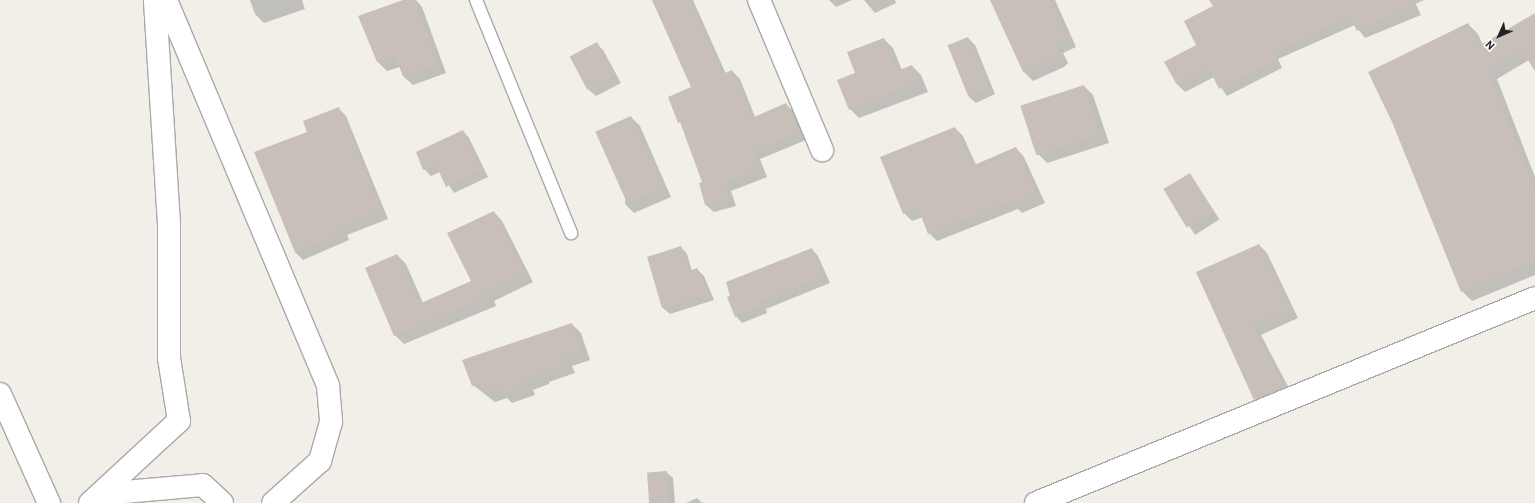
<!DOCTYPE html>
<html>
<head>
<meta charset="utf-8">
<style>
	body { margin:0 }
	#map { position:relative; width:1535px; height:503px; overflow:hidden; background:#f2efe9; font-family:Overpass,sans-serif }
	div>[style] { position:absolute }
	.shadow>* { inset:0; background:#0003; transform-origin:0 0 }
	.building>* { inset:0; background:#c7bfb8; transform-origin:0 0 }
	.roads { filter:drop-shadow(1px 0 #a9a9a9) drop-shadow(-1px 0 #a9a9a9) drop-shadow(0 1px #a9a9a9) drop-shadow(0 -1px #a9a9a9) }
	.service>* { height:12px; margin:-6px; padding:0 6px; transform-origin:6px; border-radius:6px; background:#fff }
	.minor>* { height:22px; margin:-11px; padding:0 11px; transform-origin:11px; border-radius:11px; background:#fff }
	span { translate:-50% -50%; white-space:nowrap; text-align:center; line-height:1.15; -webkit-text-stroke:3px #fff; paint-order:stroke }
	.north { position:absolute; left:1479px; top:16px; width:40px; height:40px; -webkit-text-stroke:3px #fff; paint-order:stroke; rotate:225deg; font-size:11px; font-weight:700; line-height:16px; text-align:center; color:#222 }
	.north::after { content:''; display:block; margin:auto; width:14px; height:18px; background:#222; clip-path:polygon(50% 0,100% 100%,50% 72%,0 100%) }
</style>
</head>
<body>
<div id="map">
	<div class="shadow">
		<i style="clip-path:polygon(250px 0,302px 0,305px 9px,264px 23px,255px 14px)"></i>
		<i style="clip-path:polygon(406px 0,416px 0,422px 7px,446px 73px,413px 85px,403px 76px,400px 67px,387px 71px,378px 62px,359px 17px)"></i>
		<i style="clip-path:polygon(653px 0,693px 0,726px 74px,732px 71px,740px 79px,755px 117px,786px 104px,793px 111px,806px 140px,760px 159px,767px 177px,731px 191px,736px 206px,714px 212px,706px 205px,700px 183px,704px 183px,683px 126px,669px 97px,692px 88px)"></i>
		<i style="clip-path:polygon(829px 0,852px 0,836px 7px)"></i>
		<i style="clip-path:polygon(864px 0,895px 0,896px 3px,875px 13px)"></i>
		<i style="clip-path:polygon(997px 0,1055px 0,1076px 47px,1063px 53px,1068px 63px,1064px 67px,1033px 81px,1024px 72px,992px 2px)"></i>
		<i style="clip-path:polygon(1219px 0,1414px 0,1421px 15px,1365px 38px,1355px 25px,1278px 59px,1282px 68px,1227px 96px,1214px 77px,1185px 92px,1178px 85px,1166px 62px,1198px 45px)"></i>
		<i style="clip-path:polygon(1535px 15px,1535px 69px,1529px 60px,1497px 79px,1535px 177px,1535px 275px,1472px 301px,1462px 291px,1468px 24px,1478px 34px,1483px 45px)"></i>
		<i style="clip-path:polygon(968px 38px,975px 45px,995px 94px,976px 103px,969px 97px)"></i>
		<i style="clip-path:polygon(884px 39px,893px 48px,902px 70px,912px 66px,921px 75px,928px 92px,859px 118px,850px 109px,857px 73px)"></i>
		<i style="clip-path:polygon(597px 44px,603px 50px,621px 83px,596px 96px,589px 90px)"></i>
		<i style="clip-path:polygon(1084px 86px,1093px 95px,1109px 143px,1047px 163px,1038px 154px)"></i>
		<i style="clip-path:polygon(338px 108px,346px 116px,388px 219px,347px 235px,349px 240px,303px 260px,295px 252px,256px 153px,309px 132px)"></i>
		<i style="clip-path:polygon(631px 117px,640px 126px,671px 197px,634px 213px,625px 204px)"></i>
		<i style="clip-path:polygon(955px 128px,963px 136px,976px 165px,1016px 148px,1024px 157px,1045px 203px,1022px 213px,1018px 209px,937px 241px,929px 233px,923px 217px,912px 221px,904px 213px)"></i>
		<i style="clip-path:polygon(463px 131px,469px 138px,488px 177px,454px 193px,440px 172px,431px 176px,424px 169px)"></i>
		<i style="left:1190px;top:174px;width:54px;height:29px;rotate:57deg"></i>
		<i style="clip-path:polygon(494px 212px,502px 221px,533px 282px,494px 301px,496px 306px,404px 344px,395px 335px,397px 255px,406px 264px,423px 303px,472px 282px)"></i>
		<i style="clip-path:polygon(1259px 245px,1267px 253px,1298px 318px,1261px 335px,1292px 394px,1264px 408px,1255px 399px,1197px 273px)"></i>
		<i style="clip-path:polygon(681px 247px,687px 254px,692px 271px,697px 269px,704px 276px,714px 300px,670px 314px,663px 308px,648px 257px)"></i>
		<i style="clip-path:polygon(812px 249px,818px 256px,830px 283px,766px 309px,767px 313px,742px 323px,736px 316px)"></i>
		<i style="clip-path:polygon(572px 324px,581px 333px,590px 360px,572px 366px,575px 373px,549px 382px,549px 384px,533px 390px,535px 395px,512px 403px,507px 398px,495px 402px,473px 385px)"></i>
		<i style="clip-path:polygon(666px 472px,673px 478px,675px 503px,651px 503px)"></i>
		<i style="clip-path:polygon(697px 498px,702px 503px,686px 503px)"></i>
	</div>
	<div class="building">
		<i style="clip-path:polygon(403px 0,415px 0,438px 64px,403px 76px,395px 56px,377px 62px,358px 16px)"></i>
		<i style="clip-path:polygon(652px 0,690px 0,723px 74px,732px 70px,752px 118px,786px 103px,799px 132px,754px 152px,760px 170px,725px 183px,729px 199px,705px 205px,699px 183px,702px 182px,680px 122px,678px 123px,668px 97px,691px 87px)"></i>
		<i style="clip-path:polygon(990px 0,1050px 0,1068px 37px,1055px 43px,1060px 55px,1023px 72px)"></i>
		<i style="clip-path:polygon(1209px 0,1424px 0,1357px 31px,1350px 17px,1310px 34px,1311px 36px,1272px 52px,1276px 60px,1219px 89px,1209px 69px,1177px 85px,1164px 62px,1196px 45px,1184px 21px,1213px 6px)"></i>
		<i style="clip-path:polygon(1535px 13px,1535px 71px,1521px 49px,1487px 69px,1535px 190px,1535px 260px,1461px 292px,1392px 122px,1368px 72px,1468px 23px,1479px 46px)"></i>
		<i style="left:968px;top:37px;width:55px;height:22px;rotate:68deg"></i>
		<i style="clip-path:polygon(884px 38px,897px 71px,912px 65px,919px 82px,849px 110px,837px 80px,855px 73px,847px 52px)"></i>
		<i style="left:597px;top:42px;width:38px;height:31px;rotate:62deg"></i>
		<i style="left:1084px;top:85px;width:52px;height:67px;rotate:72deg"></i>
		<i style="clip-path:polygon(339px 107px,381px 211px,340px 228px,342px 233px,295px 252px,254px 152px,307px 132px,303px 121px)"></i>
		<i style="left:631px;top:116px;width:79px;height:39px;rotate:66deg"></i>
		<i style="clip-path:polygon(955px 127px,972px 166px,1016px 147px,1037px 194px,1013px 205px,1011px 201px,928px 234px,918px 208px,903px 214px,880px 157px)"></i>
		<i style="clip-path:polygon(463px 130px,482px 170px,446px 187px,436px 165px,423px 170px,416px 152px)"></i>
		<i style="left:1190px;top:173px;width:45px;height:31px;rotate:59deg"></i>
		<i style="clip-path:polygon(494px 211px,525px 273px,486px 292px,488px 297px,394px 336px,365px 268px,397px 254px,419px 304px,471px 281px,447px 233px)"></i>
		<i style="clip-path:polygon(1259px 244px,1290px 309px,1253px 326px,1284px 385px,1254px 400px,1196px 272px)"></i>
		<i style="clip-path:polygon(681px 246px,689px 271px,697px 268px,709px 294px,662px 308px,647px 257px)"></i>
		<i style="clip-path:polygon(812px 248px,824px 277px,760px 302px,762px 306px,735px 317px,727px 297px,730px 296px,726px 282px)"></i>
		<i style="clip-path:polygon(572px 323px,581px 351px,564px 357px,566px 364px,525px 380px,527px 386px,502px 394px,500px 388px,484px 393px,481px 383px,472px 386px,462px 360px)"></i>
		<i style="left:667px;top:471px;width:32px;height:20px;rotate:86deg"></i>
	</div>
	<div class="roads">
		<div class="service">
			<i style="left:476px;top:0;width:252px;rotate:67.8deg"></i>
		</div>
		<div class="minor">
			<i style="left:166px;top:0;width:419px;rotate:67.2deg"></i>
			<i style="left:328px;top:386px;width:36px;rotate:85deg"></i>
			<i style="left:331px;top:422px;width:41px;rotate:105.8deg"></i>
			<i style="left:320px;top:461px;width:63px;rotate:138.2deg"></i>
			<i style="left:759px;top:0;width:163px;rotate:67.2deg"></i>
			<i style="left:0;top:394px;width:120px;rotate:65.8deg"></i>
			<i style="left:101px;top:494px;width:102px;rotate:-5deg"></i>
			<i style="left:203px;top:485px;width:26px;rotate:43deg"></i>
			<i style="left:90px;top:503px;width:121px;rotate:-42.7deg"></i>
			<i style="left:179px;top:421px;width:64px;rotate:-99deg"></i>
			<i style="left:169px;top:358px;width:134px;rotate:-90deg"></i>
			<i style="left:169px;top:224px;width:224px;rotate:-93.6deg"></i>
			<i style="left:1036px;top:503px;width:539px;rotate:-22.33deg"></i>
		</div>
	</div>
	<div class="north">N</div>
</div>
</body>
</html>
